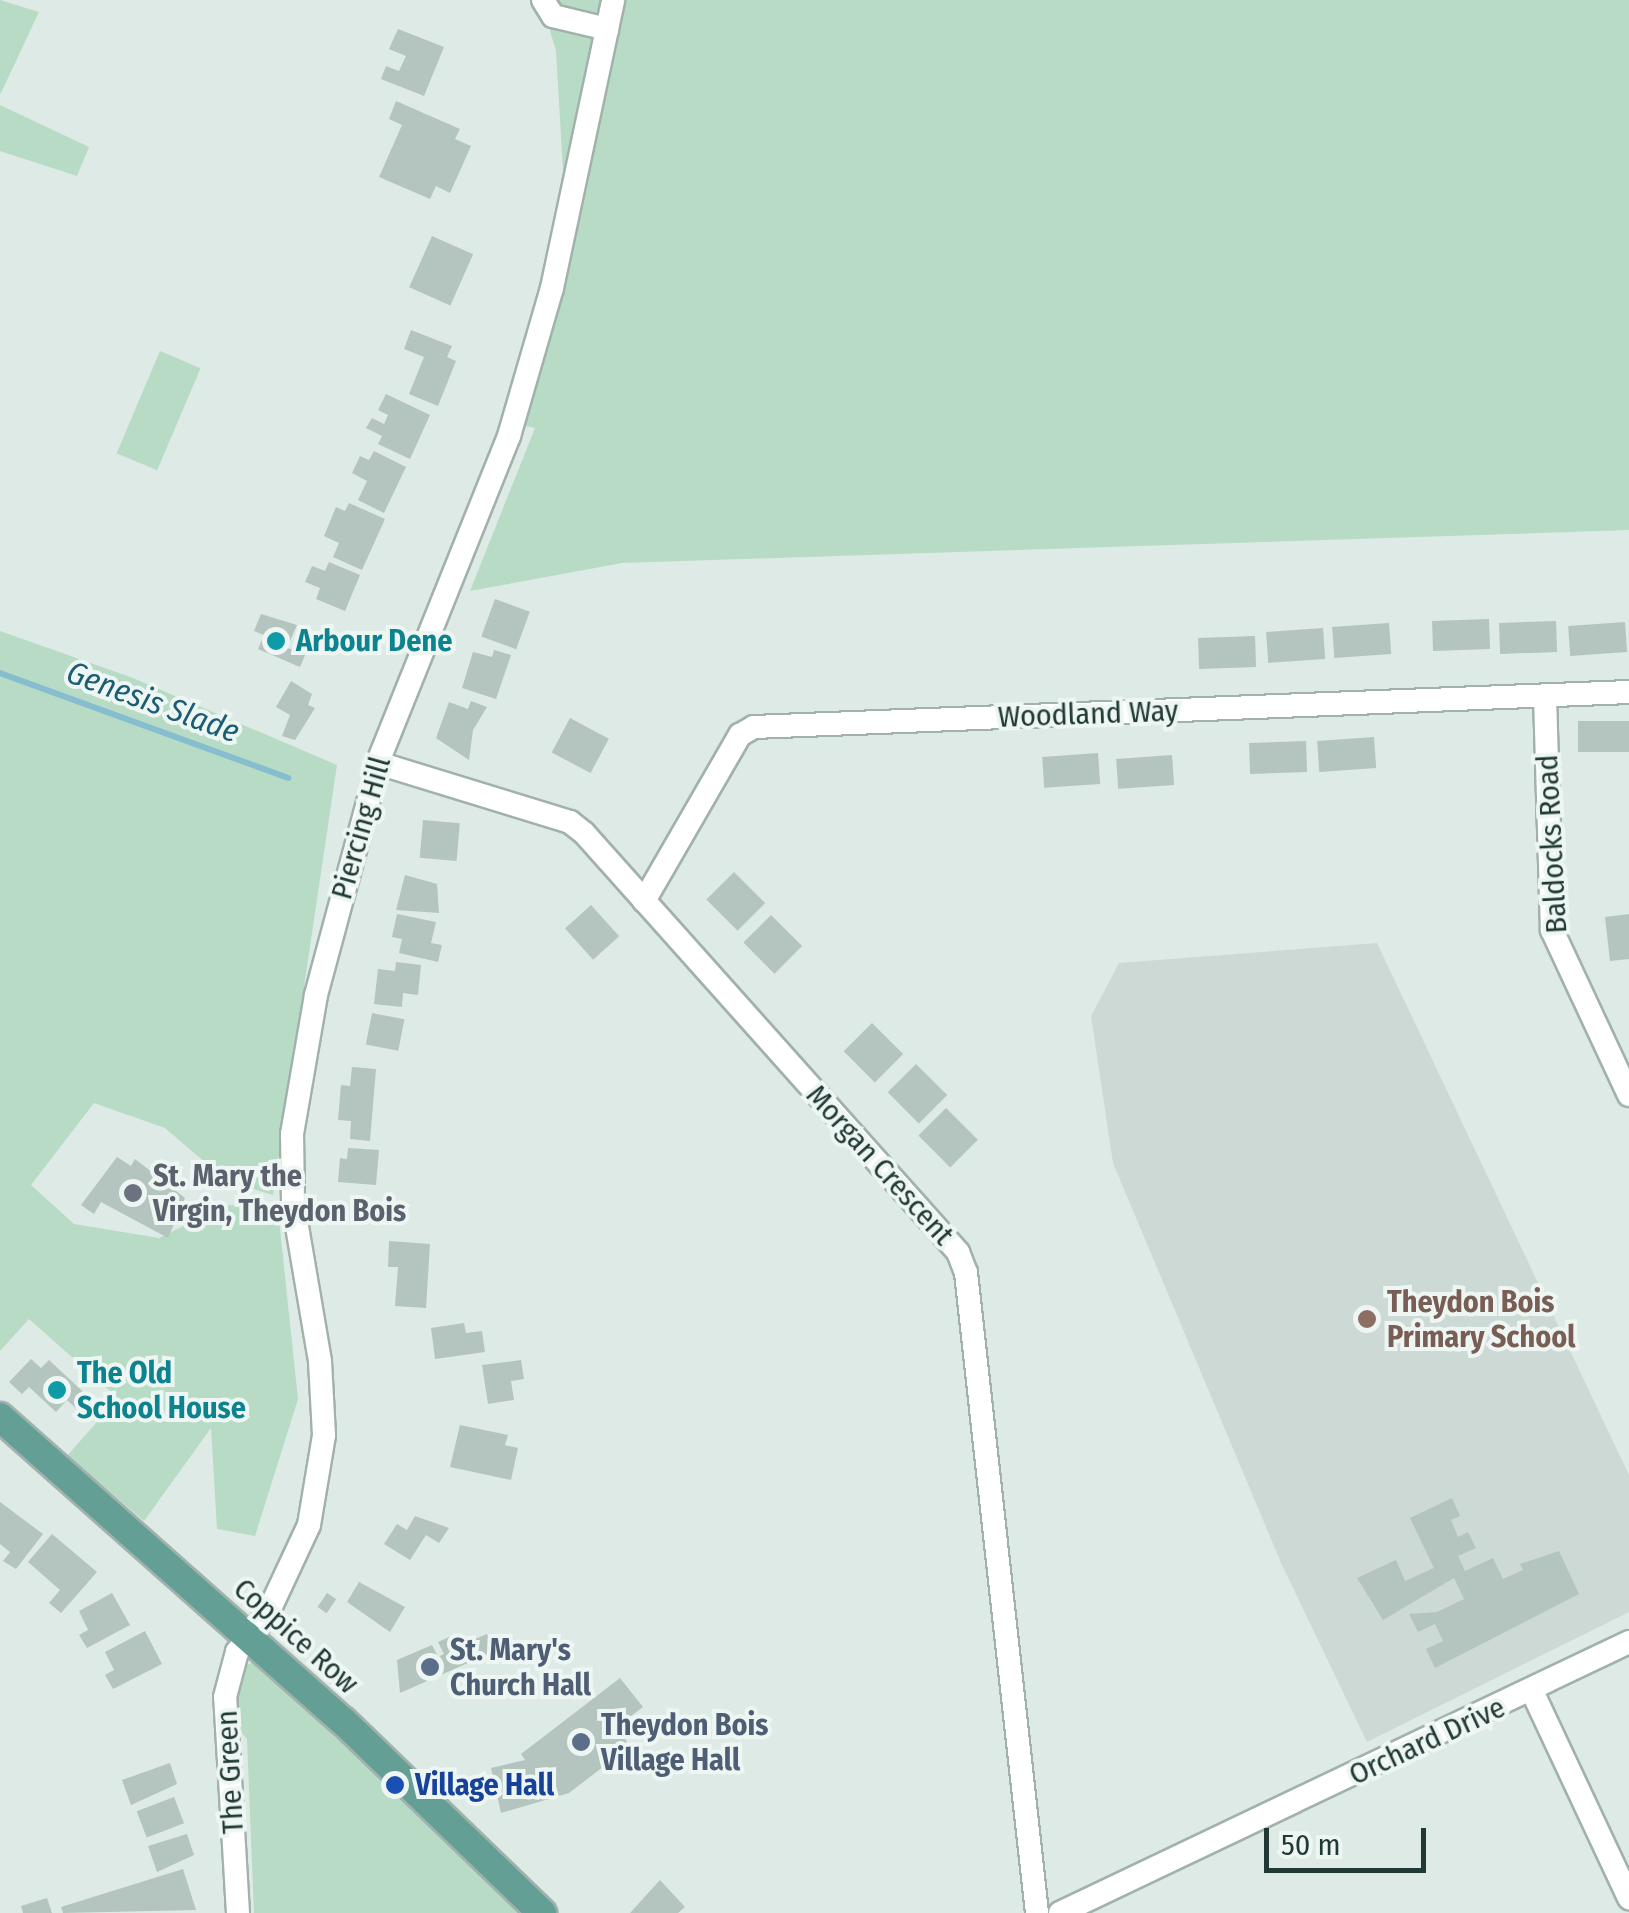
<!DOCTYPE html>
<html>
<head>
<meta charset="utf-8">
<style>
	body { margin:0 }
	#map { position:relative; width:1629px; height:1913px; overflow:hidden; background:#deeae5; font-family:"Fira Sans Condensed",sans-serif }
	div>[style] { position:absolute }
	.built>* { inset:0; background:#ccd9d4 }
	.green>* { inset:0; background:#b7dbc4; transform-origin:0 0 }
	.stream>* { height:6px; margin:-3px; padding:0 3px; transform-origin:3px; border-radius:3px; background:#86bdcf }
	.building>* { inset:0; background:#b4c4bf; transform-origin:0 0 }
	.roads { filter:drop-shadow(2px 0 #a1b1ac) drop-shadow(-2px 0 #a1b1ac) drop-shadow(0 2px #a1b1ac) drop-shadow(0 -2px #a1b1ac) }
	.minor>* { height:22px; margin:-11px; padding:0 11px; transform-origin:11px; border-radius:11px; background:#fff }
	.major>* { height:28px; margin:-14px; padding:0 14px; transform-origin:14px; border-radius:14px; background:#639f95 }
	.dots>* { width:28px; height:28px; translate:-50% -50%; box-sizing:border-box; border:5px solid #eef6f3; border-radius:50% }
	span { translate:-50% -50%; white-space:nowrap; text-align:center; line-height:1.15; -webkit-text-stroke:8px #eef6f3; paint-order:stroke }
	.culture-label { font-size:30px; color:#0d838f; font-weight:700 }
	.left { translate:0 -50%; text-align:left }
	.street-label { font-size:30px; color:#203934 }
	.worship-label { font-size:30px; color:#5b616d; font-weight:700 }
	.education-label { font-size:30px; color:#785e54; font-weight:700 }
	.service-label { font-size:30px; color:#4e5e75; font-weight:700 }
	.transit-label { font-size:30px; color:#164399; font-weight:700 }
	.water-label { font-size:32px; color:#1b5d73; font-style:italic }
	.scale { position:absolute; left:1264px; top:1828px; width:162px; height:45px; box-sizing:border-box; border:5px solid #203934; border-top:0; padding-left:12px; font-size:30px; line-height:35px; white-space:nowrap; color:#203934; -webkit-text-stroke:8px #eef6f3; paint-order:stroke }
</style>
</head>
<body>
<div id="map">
	<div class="built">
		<i style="clip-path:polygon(1377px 943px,1629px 1475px,1629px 1612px,1367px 1742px,1282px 1565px,1113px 1163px,1091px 1016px,1119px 963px)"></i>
	</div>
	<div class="green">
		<i style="clip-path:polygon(0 0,39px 12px,0 95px)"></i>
		<i style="clip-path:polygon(541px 0,1629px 0,1629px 530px,622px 563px,470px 591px,535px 428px,522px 425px,563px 171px,556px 51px)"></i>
		<i style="clip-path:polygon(0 105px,89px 147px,77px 176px,0 151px)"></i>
		<i style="left:160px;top:351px;width:44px;height:111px;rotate:23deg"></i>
		<i style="clip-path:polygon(0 631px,133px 678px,337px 765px,273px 1195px,227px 1181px,165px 1128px,94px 1103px,31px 1185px,74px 1224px,159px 1238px,227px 1205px,278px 1210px,298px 1399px,255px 1536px,217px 1529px,211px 1428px,144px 1521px,67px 1456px,118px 1398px,29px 1319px,0 1351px)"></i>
		<i style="clip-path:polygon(256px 1661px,413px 1805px,524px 1913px,254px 1913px,247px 1739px,236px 1727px,235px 1688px,244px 1666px)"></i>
	</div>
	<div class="stream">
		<i style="left:0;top:673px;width:307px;rotate:20deg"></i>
	</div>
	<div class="building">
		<i style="clip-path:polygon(398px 29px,444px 47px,424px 96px,381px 79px,386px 66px,399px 71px,406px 56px,389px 49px)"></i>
		<i style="clip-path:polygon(396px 101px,460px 129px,455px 139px,471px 146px,450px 193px,436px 186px,430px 199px,379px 177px,402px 125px,389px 119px)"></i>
		<i style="left:432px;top:236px;width:45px;height:56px;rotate:24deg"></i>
		<i style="clip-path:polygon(411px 330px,452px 346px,447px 357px,456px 361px,438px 406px,409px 394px,424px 357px,404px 349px)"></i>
		<i style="clip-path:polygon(386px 394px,430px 415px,410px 459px,378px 444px,382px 436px,366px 428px,372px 418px,384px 424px,388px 415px,378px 410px)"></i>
		<i style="clip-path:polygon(374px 451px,406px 467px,384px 513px,358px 500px,367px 481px,352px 473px,360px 456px,369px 460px)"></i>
		<i style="clip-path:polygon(349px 503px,385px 519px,362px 570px,333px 557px,339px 543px,324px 536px,336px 507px,345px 511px)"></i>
		<i style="clip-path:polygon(329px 562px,360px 575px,345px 611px,316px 599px,320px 588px,305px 582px,312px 566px,325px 571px)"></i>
		<i style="left:495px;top:599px;width:37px;height:40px;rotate:20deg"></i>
		<i style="clip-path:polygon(261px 614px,297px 625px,287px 648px,306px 653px,300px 667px,258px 649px,264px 635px,254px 631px)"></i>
		<i style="left:1489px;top:619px;width:30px;height:57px;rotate:88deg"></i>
		<i style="left:1556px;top:621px;width:31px;height:57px;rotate:88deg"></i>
		<i style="left:1625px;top:622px;width:30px;height:57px;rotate:86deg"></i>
		<i style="left:1389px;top:623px;width:31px;height:57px;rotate:86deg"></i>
		<i style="left:1323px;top:628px;width:31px;height:57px;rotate:86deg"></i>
		<i style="left:1255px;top:636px;width:31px;height:57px;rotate:88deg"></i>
		<i style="clip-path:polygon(494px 650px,511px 655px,496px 699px,462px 688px,473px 652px,492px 657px)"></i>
		<i style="clip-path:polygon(291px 681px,312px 694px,308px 705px,315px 708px,295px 740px,282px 736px,290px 715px,276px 707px)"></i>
		<i style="clip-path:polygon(471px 701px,487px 707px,473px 730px,469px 760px,436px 738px,449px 702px,468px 709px)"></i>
		<i style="left:570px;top:718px;width:44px;height:39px;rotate:28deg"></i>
		<i style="left:1629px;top:721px;width:31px;height:51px;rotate:90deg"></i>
		<i style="left:1374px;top:737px;width:31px;height:57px;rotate:86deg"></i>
		<i style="left:1306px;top:741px;width:31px;height:57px;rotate:88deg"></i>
		<i style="left:1098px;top:753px;width:31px;height:56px;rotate:86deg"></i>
		<i style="left:1172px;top:755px;width:30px;height:56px;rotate:86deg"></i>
		<i style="left:423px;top:820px;width:37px;height:38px;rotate:5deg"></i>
		<i style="left:734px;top:872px;width:44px;height:39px;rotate:45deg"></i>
		<i style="clip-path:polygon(405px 875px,437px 884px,439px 913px,396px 910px)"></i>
		<i style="left:591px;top:905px;width:42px;height:35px;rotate:48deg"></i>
		<i style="clip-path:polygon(397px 914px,436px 922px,431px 943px,442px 945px,438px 962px,399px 953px,402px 939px,392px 937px)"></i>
		<i style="clip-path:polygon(1629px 914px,1629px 959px,1610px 961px,1605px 917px)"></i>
		<i style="left:771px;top:915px;width:44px;height:39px;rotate:45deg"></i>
		<i style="clip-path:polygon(396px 962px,421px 965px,418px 995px,403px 993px,402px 1007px,374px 1004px,378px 969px,395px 971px)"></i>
		<i style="left:372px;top:1013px;width:33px;height:32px;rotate:11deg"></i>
		<i style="left:872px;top:1023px;width:44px;height:40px;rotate:45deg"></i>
		<i style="left:916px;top:1064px;width:44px;height:40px;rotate:45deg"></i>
		<i style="clip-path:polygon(352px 1067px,376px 1069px,370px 1141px,350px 1139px,351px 1121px,338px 1120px,341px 1085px,350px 1086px)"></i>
		<i style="left:946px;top:1108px;width:45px;height:39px;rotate:45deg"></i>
		<i style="clip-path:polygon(348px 1148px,379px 1150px,376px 1185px,338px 1182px,340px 1158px,347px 1159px)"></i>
		<i style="clip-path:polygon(117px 1157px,131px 1166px,135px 1159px,185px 1198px,168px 1238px,101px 1202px,94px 1214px,81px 1205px)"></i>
		<i style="clip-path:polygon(389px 1241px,430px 1244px,426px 1308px,395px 1306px,398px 1267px,388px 1267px)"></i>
		<i style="clip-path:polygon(464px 1323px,466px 1333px,482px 1331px,485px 1352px,435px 1359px,431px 1328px)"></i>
		<i style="clip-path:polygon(31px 1359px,41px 1368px,49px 1360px,94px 1402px,82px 1414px,67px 1400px,56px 1412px,29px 1387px,22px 1394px,9px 1382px)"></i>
		<i style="clip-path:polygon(521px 1360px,524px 1379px,511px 1381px,514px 1400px,488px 1404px,482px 1365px)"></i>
		<i style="clip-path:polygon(460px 1425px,508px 1435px,505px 1445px,518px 1448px,511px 1480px,450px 1467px)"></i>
		<i style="clip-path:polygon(1452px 1498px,1460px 1516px,1451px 1520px,1458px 1537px,1468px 1532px,1476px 1548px,1458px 1556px,1465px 1571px,1493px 1558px,1503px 1579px,1523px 1570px,1520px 1564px,1559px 1551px,1579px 1594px,1435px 1668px,1426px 1649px,1443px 1641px,1435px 1624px,1418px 1632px,1409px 1614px,1437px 1612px,1464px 1599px,1454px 1578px,1383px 1620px,1357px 1578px,1396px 1560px,1405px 1581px,1434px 1568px,1410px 1518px)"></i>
		<i style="clip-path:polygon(0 1502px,43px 1534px,16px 1569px,3px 1561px,10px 1552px,0 1544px)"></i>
		<i style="clip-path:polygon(415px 1516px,449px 1528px,439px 1543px,426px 1535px,410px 1560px,384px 1544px,397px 1524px,407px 1530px)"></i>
		<i style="clip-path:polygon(52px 1534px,97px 1572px,61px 1613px,49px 1603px,60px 1590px,28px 1562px)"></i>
		<i style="clip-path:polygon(359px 1582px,405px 1607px,390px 1632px,347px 1602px)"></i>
		<i style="clip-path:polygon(112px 1593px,130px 1625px,87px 1648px,79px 1635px,88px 1630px,79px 1611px)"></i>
		<i style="left:327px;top:1593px;width:11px;height:17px;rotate:34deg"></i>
		<i style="clip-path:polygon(145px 1631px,162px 1664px,113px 1689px,105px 1675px,114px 1670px,105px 1652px)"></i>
		<i style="clip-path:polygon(456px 1634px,461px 1645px,487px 1634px,495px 1651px,400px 1693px,397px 1660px,432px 1645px,438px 1657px,444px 1654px,438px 1642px)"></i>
		<i style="clip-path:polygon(620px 1678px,643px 1707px,619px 1725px,629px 1747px,569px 1793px,501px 1813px,491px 1768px,525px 1760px,521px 1754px)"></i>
		<i style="clip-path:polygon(170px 1763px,177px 1784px,131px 1805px,122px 1780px)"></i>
		<i style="left:174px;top:1797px;width:28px;height:40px;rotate:69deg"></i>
		<i style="clip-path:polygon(187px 1834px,194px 1855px,157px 1872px,148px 1846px)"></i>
		<i style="clip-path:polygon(183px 1869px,196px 1910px,63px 1913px,61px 1907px)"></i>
		<i style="clip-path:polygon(660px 1880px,685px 1907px,678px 1913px,630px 1913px)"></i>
		<i style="clip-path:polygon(47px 1898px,52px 1913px,23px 1913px,21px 1906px)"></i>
	</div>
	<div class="roads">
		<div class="minor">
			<i style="left:543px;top:0;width:19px;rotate:58deg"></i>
			<i style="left:553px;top:16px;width:56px;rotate:13.5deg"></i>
			<i style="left:1545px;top:696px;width:234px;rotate:88.3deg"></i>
			<i style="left:1552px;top:930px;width:182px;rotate:65deg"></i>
			<i style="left:378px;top:763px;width:201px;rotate:17.1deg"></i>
			<i style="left:570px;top:822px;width:18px;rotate:38deg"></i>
			<i style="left:584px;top:833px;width:562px;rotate:48.25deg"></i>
			<i style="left:958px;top:1252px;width:22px;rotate:69deg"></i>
			<i style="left:966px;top:1273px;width:644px;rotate:83.67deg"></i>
			<i style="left:644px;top:901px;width:192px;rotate:-60deg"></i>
			<i style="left:740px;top:735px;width:16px;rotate:-30deg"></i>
			<i style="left:754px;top:727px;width:876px;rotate:-2.29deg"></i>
			<i style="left:1532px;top:1691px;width:229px;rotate:64.9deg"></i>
			<i style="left:238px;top:1913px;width:216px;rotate:-93.4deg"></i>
			<i style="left:225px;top:1697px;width:47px;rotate:-75.1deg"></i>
			<i style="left:237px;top:1652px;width:48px;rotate:-51deg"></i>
			<i style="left:267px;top:1615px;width:99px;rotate:-65deg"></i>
			<i style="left:309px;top:1525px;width:91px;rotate:-80.5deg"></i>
			<i style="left:324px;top:1435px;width:74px;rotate:-93.1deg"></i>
			<i style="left:320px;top:1361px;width:160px;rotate:-99.7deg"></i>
			<i style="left:293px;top:1203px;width:69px;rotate:-90.8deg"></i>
			<i style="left:292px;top:1134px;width:141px;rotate:-80.2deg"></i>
			<i style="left:316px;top:995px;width:246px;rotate:-74.9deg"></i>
			<i style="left:380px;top:757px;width:346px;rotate:-68.1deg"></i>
			<i style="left:509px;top:436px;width:154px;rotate:-73.8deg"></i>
			<i style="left:552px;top:288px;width:294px;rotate:-78deg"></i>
			<i style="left:1060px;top:1913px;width:630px;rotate:-25.47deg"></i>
		</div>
		<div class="major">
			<i style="left:0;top:1417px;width:458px;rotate:41.6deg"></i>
			<i style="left:343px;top:1721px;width:277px;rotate:44deg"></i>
		</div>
	</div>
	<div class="dots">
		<i style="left:276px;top:641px;background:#0f9aa8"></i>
		<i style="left:133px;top:1193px;background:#6b7280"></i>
		<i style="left:1367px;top:1319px;background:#8d6e63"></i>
		<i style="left:57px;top:1390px;background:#0f9aa8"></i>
		<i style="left:430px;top:1667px;background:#5c6f8a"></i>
		<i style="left:581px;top:1742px;background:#5c6f8a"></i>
		<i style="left:395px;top:1785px;background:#1a4fb4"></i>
	</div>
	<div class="culture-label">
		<span class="left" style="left:296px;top:641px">Arbour Dene</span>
		<span class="left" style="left:77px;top:1390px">The Old<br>School House</span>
	</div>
	<div class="street-label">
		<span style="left:1088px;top:714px;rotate:-2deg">Woodland Way</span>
		<span style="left:361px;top:828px;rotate:-74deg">Piercing Hill</span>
		<span style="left:1552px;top:844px;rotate:-93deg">Baldocks Road</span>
		<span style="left:880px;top:1165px;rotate:48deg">Morgan Crescent</span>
		<span style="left:296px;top:1636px;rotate:42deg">Coppice Row</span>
		<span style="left:1427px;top:1741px;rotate:-25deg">Orchard Drive</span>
		<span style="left:230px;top:1772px;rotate:-93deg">The Green</span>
	</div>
	<div class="worship-label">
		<span class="left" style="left:153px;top:1193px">St. Mary the<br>Virgin, Theydon Bois</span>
	</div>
	<div class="education-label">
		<span class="left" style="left:1387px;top:1319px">Theydon Bois<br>Primary School</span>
	</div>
	<div class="service-label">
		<span class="left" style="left:450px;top:1667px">St. Mary's<br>Church Hall</span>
		<span class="left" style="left:601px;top:1742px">Theydon Bois<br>Village Hall</span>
	</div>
	<div class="transit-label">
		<span class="left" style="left:415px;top:1785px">Village Hall</span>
	</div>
	<div class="water-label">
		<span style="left:153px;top:702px;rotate:20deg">Genesis Slade</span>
	</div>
	<div class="scale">50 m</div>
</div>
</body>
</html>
